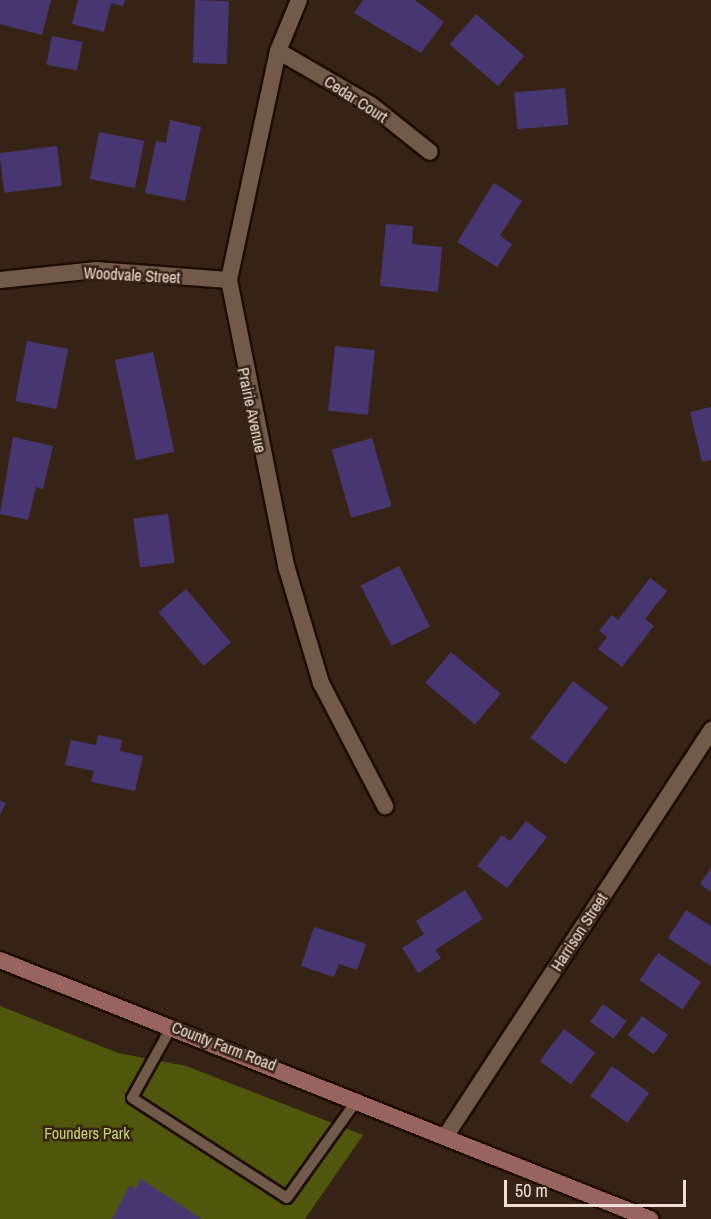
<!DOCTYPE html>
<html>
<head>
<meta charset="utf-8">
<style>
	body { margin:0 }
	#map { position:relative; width:711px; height:1219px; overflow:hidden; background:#372315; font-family:"Archivo Narrow",sans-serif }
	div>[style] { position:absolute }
	.green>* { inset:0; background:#4f570c }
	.building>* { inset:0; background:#463773; transform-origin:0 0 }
	.roads { filter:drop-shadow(2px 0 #1e0c02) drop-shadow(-2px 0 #1e0c02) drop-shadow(0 2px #1e0c02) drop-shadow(0 -2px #1e0c02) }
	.service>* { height:10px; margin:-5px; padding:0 5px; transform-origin:5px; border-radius:5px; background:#725a4b }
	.minor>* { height:16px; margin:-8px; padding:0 8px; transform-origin:8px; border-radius:8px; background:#725a4b }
	.secondary>* { height:16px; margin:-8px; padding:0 8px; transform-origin:8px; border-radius:8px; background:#99635f }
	span { translate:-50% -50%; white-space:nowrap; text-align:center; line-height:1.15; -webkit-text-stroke:5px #372315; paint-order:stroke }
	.street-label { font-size:16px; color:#eddfd6 }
	.park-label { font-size:16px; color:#c5d36a }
	.scale { position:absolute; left:504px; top:1180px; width:182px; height:27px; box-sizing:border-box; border:3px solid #eddfd6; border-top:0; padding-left:8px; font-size:18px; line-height:21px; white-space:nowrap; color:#eddfd6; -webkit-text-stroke:4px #372315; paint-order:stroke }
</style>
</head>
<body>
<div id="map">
	<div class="green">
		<i style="clip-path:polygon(0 1006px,118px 1053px,186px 1066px,363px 1135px,305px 1219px,0 1219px)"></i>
	</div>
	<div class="building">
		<i style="clip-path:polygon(0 0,51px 0,42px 35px,0 24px)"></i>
		<i style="clip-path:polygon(78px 0,125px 0,123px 6px,111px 3px,104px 32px,72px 24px)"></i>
		<i style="left:195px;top:0;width:34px;height:63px;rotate:2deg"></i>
		<i style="clip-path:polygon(363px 0,415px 0,444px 22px,421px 53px,354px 13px)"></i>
		<i style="left:476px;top:14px;width:64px;height:40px;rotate:41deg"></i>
		<i style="left:52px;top:36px;width:31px;height:29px;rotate:11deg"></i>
		<i style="left:565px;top:88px;width:37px;height:51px;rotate:85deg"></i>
		<i style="clip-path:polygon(170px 120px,201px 127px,185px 201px,145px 193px,156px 141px,166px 143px)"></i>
		<i style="left:99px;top:132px;width:46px;height:48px;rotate:11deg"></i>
		<i style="left:57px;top:146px;width:40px;height:58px;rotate:83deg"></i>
		<i style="clip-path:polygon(494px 183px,522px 201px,500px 236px,512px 244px,497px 267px,457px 242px)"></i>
		<i style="clip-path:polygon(386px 224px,413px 226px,412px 244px,442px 247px,438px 292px,380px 286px)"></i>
		<i style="left:27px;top:341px;width:42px;height:61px;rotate:11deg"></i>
		<i style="left:335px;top:346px;width:40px;height:65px;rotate:6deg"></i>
		<i style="left:153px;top:352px;width:102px;height:39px;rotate:78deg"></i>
		<i style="clip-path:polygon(711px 407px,711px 460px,702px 462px,690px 412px)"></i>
		<i style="clip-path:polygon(13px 437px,53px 446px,43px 489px,36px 487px,28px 520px,0 514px)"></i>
		<i style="left:372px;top:438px;width:71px;height:42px;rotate:74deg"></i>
		<i style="left:168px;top:514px;width:49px;height:35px;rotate:82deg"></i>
		<i style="left:399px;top:566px;width:68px;height:43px;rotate:63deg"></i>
		<i style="clip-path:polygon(650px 578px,667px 591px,645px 619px,654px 626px,622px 667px,598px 649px,607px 637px,599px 631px,612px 615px,618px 620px)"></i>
		<i style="left:186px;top:589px;width:70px;height:36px;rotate:50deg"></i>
		<i style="left:451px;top:652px;width:65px;height:40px;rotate:40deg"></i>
		<i style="left:573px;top:681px;width:44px;height:71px;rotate:37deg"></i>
		<i style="clip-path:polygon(98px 735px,122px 740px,120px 751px,143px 756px,135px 791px,91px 782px,94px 771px,65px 765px,71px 740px,96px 745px)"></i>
		<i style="clip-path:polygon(0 801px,6px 803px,0 815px)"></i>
		<i style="clip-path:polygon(526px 821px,547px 837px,507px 888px,477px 866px,502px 835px,510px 841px)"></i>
		<i style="clip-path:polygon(711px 868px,711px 892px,700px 884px)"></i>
		<i style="clip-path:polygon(465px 890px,483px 919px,435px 950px,441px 958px,418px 973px,402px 948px,424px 934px,416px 921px)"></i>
		<i style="clip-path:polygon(686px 910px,711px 926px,711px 966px,668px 938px)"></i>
		<i style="clip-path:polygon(314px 927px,366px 944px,357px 970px,339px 964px,334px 977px,301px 966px)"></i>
		<i style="left:658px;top:953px;width:52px;height:33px;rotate:34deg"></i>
		<i style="left:603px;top:1004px;width:29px;height:22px;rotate:36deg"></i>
		<i style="left:642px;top:1016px;width:32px;height:24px;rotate:36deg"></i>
		<i style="left:564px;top:1029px;width:39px;height:40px;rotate:37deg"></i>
		<i style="left:612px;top:1066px;width:46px;height:37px;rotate:36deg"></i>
		<i style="clip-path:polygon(141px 1179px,202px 1219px,112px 1219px,130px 1185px,135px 1189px)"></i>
	</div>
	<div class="roads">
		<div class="service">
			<i style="left:172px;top:1026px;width:82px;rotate:119.1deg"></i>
			<i style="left:132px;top:1098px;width:184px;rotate:32.8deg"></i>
			<i style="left:287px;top:1198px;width:122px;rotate:-54.4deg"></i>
		</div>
		<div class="minor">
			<i style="left:299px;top:0;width:55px;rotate:112.4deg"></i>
			<i style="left:278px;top:51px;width:234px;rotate:102.1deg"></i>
			<i style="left:229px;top:280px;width:295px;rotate:78.7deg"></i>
			<i style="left:287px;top:569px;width:119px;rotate:73.4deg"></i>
			<i style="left:321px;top:683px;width:139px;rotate:62.5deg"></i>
			<i style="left:278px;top:51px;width:108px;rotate:30.1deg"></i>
			<i style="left:371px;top:105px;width:75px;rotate:38.5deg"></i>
			<i style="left:0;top:280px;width:97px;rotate:-5.9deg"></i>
			<i style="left:96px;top:270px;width:133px;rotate:4.3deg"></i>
			<i style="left:447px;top:1134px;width:483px;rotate:-56.8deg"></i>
		</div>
		<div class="secondary">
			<i style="left:0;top:960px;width:700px;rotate:21.73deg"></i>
		</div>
	</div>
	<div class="street-label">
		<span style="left:356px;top:99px;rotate:33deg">Cedar Court</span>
		<span style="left:132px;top:275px;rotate:3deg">Woodvale Street</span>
		<span style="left:252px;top:410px;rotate:78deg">Prairie Avenue</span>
		<span style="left:579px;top:932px;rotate:-57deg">Harrison Street</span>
		<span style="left:224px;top:1046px;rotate:21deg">County Farm Road</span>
	</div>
	<div class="park-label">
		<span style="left:87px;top:1133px">Founders Park</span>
	</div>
	<div class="scale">50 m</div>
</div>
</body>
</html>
